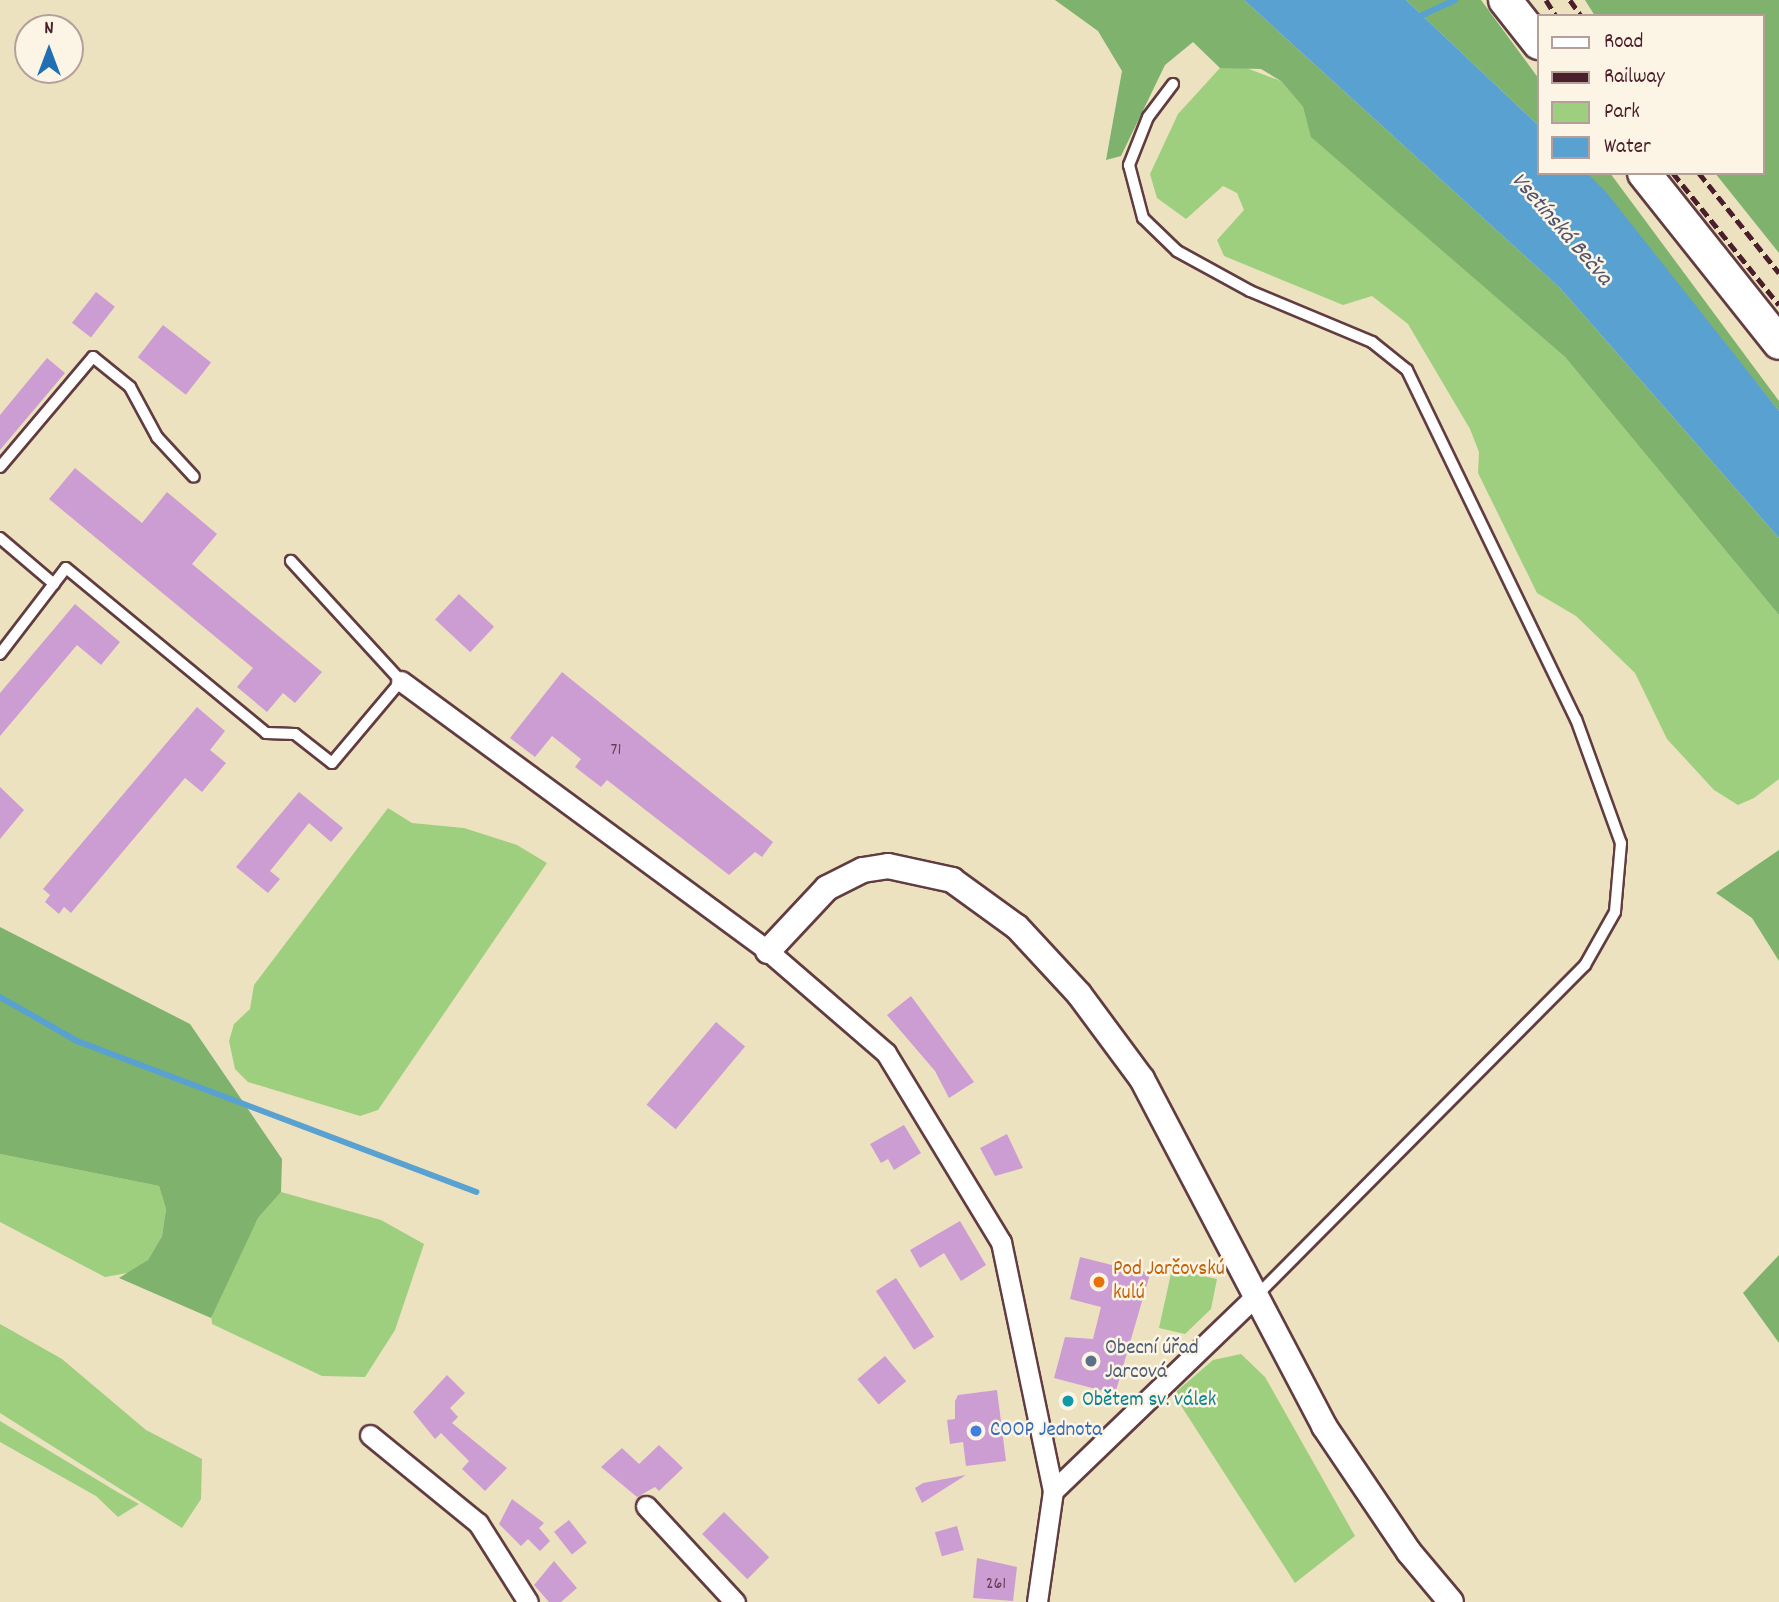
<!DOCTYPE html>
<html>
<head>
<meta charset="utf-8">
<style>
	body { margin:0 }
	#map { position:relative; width:1779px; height:1602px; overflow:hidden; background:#ede2c0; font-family:Dekko,sans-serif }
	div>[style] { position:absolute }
	.green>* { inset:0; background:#9ecf7e }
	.forest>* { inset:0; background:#7eb26d }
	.water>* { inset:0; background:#59a1d0 }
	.stream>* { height:6px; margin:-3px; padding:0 3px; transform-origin:3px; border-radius:3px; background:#59a1d0 }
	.building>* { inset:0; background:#cc9dd2; transform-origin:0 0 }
	.roads { filter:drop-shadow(2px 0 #623c41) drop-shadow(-2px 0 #623c41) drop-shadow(0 2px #623c41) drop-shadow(0 -2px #623c41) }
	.service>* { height:10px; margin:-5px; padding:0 5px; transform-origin:5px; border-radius:5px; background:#fff }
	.minor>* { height:19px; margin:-9.5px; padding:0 9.5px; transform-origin:9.5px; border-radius:9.5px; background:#fff }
	.tertiary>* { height:24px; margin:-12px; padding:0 12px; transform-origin:12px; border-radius:12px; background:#fff }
	.primary>* { height:32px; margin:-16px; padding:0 16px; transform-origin:16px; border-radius:16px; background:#fff }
	.rail>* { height:5px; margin-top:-2.5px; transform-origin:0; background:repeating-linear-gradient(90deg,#4a1f2b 0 10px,transparent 0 15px) }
	.dots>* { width:19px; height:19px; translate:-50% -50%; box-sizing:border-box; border:4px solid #fcf5e5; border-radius:50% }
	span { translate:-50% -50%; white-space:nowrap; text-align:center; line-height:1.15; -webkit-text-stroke:5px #fcf5e5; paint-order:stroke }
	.number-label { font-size:18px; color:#6a3e55 }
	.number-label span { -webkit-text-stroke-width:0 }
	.food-label { font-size:21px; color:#c56008 }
	.left { translate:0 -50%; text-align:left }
	.service-label { font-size:21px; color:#4e5e75 }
	.culture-label { font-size:21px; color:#0d838f }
	.shop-label { font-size:21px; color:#366cbe }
	.water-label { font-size:23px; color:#50536d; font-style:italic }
	.legend { position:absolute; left:1537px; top:14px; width:228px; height:161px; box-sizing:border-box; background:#fcf5e5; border:2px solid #b59f9b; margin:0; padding:9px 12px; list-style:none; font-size:21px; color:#4a1f2b }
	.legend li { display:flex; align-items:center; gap:14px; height:35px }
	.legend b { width:35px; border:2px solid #b59f9b }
	.north { position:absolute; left:14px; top:14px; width:70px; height:70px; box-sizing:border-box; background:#fcf5e5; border:2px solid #b59f9b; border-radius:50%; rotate:0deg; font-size:19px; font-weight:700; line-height:28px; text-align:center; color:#4a1f2b }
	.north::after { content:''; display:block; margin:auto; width:24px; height:32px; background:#1f6fb2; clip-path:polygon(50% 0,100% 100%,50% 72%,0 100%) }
</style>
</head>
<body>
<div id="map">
	<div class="green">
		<i style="clip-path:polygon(1241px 66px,1281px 81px,1303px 107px,1312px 137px,1565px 357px,1779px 615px,1779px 779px,1754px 798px,1738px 805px,1714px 790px,1667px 739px,1635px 673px,1576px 616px,1537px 593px,1478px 473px,1479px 452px,1470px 429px,1408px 324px,1372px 296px,1343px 305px,1224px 256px,1217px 240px,1244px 210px,1237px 193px,1223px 186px,1186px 219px,1157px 198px,1150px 174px,1178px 114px,1220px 68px)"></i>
		<i style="clip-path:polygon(388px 808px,412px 823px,464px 828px,517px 845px,547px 863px,378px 1110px,360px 1116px,248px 1082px,235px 1069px,229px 1041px,234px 1024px,250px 1009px,254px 985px)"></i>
		<i style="clip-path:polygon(0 1154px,159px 1186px,166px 1209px,162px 1236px,148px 1260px,133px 1272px,105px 1277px,0 1222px)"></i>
		<i style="clip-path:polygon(281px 1192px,381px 1220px,424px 1244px,395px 1330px,365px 1377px,322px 1376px,212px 1324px,211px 1313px,258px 1218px)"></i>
		<i style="clip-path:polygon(1172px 1269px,1217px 1279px,1211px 1309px,1185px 1334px,1159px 1328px)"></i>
		<i style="clip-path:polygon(0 1324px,62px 1359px,146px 1430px,202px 1459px,201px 1499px,182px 1528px,0 1413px)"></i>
		<i style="clip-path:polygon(1241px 1354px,1265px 1377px,1355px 1536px,1295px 1583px,1178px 1401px,1177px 1391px,1213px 1360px)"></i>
		<i style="clip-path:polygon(0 1421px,119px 1493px,139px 1504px,118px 1517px,96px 1496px,0 1442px)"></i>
	</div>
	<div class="forest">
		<i style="clip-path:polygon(1055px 0,1244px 0,1560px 288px,1779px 538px,1779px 615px,1565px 357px,1311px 137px,1303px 107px,1281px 81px,1261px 69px,1220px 68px,1193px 42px,1165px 65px,1121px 156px,1106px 160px,1122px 71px,1098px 31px)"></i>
		<i style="clip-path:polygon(1406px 0,1481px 0,1539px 79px,1539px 126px)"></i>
		<i style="clip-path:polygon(1585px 0,1779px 0,1779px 253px,1715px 173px,1763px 173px,1763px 16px,1595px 16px)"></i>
		<i style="clip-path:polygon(1587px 173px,1610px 173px,1779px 401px,1779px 411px)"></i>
		<i style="clip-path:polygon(1779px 850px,1779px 961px,1752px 918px,1716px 893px)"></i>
		<i style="clip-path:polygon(0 927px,190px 1024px,282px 1159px,281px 1192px,258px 1218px,211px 1318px,119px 1278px,148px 1260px,162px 1236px,166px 1209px,159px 1186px,0 1154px)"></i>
		<i style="clip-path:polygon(1779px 1255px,1779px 1343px,1743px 1293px)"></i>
	</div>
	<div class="water">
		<i style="clip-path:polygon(1244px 0,1406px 0,1539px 126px,1539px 173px,1587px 173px,1606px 192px,1779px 411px,1779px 538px,1560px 288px)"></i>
	</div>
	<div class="stream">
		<i style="left:1416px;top:18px;width:43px;rotate:-24.8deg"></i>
		<i style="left:0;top:997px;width:89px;rotate:29.7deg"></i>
		<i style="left:77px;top:1041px;width:427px;rotate:20.7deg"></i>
	</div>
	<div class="building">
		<i style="left:96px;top:292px;width:24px;height:39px;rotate:38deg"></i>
		<i style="left:163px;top:325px;width:61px;height:41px;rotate:38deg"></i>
		<i style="clip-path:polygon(47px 358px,65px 373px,0 450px,0 415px)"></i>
		<i style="clip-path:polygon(75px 468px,142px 523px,167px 492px,217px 534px,192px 564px,322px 672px,295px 703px,283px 693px,267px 712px,237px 687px,253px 668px,49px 499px)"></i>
		<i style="left:459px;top:594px;width:48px;height:35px;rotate:43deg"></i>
		<i style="clip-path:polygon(75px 604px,120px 642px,101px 665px,77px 645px,0 736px,0 693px)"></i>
		<i style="clip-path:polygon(562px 672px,773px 842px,762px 857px,755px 852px,729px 875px,607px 780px,601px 787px,575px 767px,581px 759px,552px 736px,535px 757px,510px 738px)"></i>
		<i style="clip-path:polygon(197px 707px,225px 731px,210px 750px,226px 763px,202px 792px,185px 778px,71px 913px,64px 907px,59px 914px,45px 902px,50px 895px,43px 889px)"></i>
		<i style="clip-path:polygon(0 787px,24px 810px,0 839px)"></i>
		<i style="clip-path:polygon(299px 792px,343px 828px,331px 842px,309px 823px,270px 871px,280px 879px,268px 893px,236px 867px)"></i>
		<i style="clip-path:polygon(911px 996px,974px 1082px,949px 1098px,935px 1071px,887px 1015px)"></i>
		<i style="left:716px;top:1022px;width:38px;height:108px;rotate:40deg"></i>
		<i style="clip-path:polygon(904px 1125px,921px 1153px,894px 1170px,888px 1159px,881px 1163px,870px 1144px)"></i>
		<i style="clip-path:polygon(1007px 1134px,1023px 1168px,995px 1176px,980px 1148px)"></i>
		<i style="clip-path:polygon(960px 1221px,986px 1265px,961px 1281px,944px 1253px,920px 1268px,910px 1250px)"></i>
		<i style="clip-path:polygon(1080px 1257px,1112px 1265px,1114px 1260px,1150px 1274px,1115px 1394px,1054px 1378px,1065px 1337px,1093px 1339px,1101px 1307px,1070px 1299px)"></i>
		<i style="left:896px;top:1278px;width:70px;height:24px;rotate:57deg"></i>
		<i style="left:885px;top:1356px;width:33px;height:36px;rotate:50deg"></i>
		<i style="clip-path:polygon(447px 1375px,465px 1393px,450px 1408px,458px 1417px,452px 1423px,507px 1468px,485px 1491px,462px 1469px,469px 1461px,441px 1433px,435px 1439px,413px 1412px)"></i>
		<i style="clip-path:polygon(997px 1390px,1006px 1461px,966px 1466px,963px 1442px,950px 1444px,947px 1420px,955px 1419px,955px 1401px,958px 1395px)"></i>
		<i style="clip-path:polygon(659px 1445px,683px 1468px,659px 1491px,655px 1487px,637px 1497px,601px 1467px,622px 1448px,639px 1464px)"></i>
		<i style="clip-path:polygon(966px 1475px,922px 1503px,915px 1488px,923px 1483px)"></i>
		<i style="clip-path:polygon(512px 1499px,544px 1523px,539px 1528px,550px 1541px,540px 1551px,528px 1539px,521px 1546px,499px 1524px)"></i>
		<i style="left:724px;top:1512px;width:64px;height:31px;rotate:45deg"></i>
		<i style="left:569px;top:1520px;width:29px;height:19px;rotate:52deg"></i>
		<i style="left:957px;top:1526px;width:25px;height:23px;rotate:74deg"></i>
		<i style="clip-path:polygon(977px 1558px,1017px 1567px,1013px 1601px,973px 1598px)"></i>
		<i style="clip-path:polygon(554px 1561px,577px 1588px,561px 1602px,549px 1602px,534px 1585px)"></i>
	</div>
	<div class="roads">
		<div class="service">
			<i style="left:1173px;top:84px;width:41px;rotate:127.1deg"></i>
			<i style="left:1148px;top:117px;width:52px;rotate:111.6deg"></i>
			<i style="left:1129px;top:165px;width:55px;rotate:75.2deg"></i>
			<i style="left:1143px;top:218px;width:47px;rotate:44.1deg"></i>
			<i style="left:1177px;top:251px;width:83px;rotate:28.7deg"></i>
			<i style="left:1250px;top:291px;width:132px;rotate:22.7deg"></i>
			<i style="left:1372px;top:342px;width:45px;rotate:38.7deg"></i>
			<i style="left:1407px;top:370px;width:388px;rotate:64.2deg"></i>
			<i style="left:1576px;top:719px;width:132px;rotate:70.1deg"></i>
			<i style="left:1621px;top:843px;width:69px;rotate:95deg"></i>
			<i style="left:1615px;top:912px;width:61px;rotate:119.5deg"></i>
			<i style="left:1585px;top:965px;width:465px;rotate:134.8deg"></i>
			<i style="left:0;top:467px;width:144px;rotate:-49.8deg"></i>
			<i style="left:93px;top:357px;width:48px;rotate:39deg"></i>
			<i style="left:130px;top:387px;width:57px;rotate:61.6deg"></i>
			<i style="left:157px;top:437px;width:54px;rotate:47.2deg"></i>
			<i style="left:0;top:538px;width:71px;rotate:40.4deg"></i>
			<i style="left:0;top:654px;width:108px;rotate:-52.5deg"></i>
			<i style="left:66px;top:568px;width:259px;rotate:39.5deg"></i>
			<i style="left:266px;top:733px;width:29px;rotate:2deg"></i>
			<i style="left:295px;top:734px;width:47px;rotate:38.1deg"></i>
			<i style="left:332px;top:763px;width:107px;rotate:-49.9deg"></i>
			<i style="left:401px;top:681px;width:163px;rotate:-132.5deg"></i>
		</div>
		<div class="minor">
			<i style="left:401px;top:681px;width:456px;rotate:36.3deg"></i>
			<i style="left:768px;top:951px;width:156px;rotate:40.8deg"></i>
			<i style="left:886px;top:1053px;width:221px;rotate:58.7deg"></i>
			<i style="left:1001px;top:1242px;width:254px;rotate:78.2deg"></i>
			<i style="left:370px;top:1435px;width:139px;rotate:39.2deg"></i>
			<i style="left:478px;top:1523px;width:93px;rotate:57.7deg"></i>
			<i style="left:646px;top:1506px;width:131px;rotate:47.2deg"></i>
			<i style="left:1037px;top:1602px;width:112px;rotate:-81.8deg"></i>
			<i style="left:1053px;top:1491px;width:283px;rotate:-43.9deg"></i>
		</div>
		<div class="tertiary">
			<i style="left:768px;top:951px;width:86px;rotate:-46.9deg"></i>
			<i style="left:827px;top:888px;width:40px;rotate:-26.6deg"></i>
			<i style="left:863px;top:870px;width:25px;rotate:-9deg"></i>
			<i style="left:888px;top:866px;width:66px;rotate:12.3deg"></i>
			<i style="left:952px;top:880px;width:80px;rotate:35.9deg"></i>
			<i style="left:1017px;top:927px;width:91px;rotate:47.2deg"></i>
			<i style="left:1079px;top:994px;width:106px;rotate:53.5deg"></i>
			<i style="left:1142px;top:1079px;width:392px;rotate:62.3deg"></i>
			<i style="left:1324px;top:1426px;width:152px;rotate:56deg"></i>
			<i style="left:1409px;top:1552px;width:65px;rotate:50deg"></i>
		</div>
		<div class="primary">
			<i style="left:1505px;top:0;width:55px;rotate:51.7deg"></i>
			<i style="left:1644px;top:173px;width:217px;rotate:51.5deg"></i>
		</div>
	</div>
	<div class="rail">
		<i style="left:1546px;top:0;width:19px;rotate:58deg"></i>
		<i style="left:1570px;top:0;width:19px;rotate:55deg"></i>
		<i style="left:1673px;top:173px;width:169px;rotate:51.2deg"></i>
		<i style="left:1699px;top:173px;width:128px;rotate:51.3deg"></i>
	</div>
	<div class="dots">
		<i style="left:1099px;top:1282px;background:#e8710a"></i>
		<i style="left:1091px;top:1361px;background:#5c6f8a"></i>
		<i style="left:1068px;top:1401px;background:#0f9aa8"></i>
		<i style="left:976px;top:1431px;background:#3f7fe0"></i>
	</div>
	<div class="number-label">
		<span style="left:616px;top:751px">71</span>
		<span style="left:996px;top:1585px">261</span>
	</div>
	<div class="food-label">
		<span class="left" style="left:1113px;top:1282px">Pod Jarčovskú<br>kulú</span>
	</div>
	<div class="service-label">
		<span class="left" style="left:1105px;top:1361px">Obecní úřad<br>Jarcová</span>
	</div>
	<div class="culture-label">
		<span class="left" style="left:1082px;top:1401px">Obětem sv. válek</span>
	</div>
	<div class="shop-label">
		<span class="left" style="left:990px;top:1431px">COOP Jednota</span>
	</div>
	<div class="water-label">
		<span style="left:1560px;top:230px;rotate:49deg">Vsetínská Bečva</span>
	</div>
	<ul class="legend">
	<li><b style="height:9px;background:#fff"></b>Road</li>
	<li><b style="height:9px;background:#4a1f2b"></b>Railway</li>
	<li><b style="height:19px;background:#9ecf7e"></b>Park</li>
	<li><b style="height:19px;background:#59a1d0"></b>Water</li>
	</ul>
	<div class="north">N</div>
</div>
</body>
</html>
